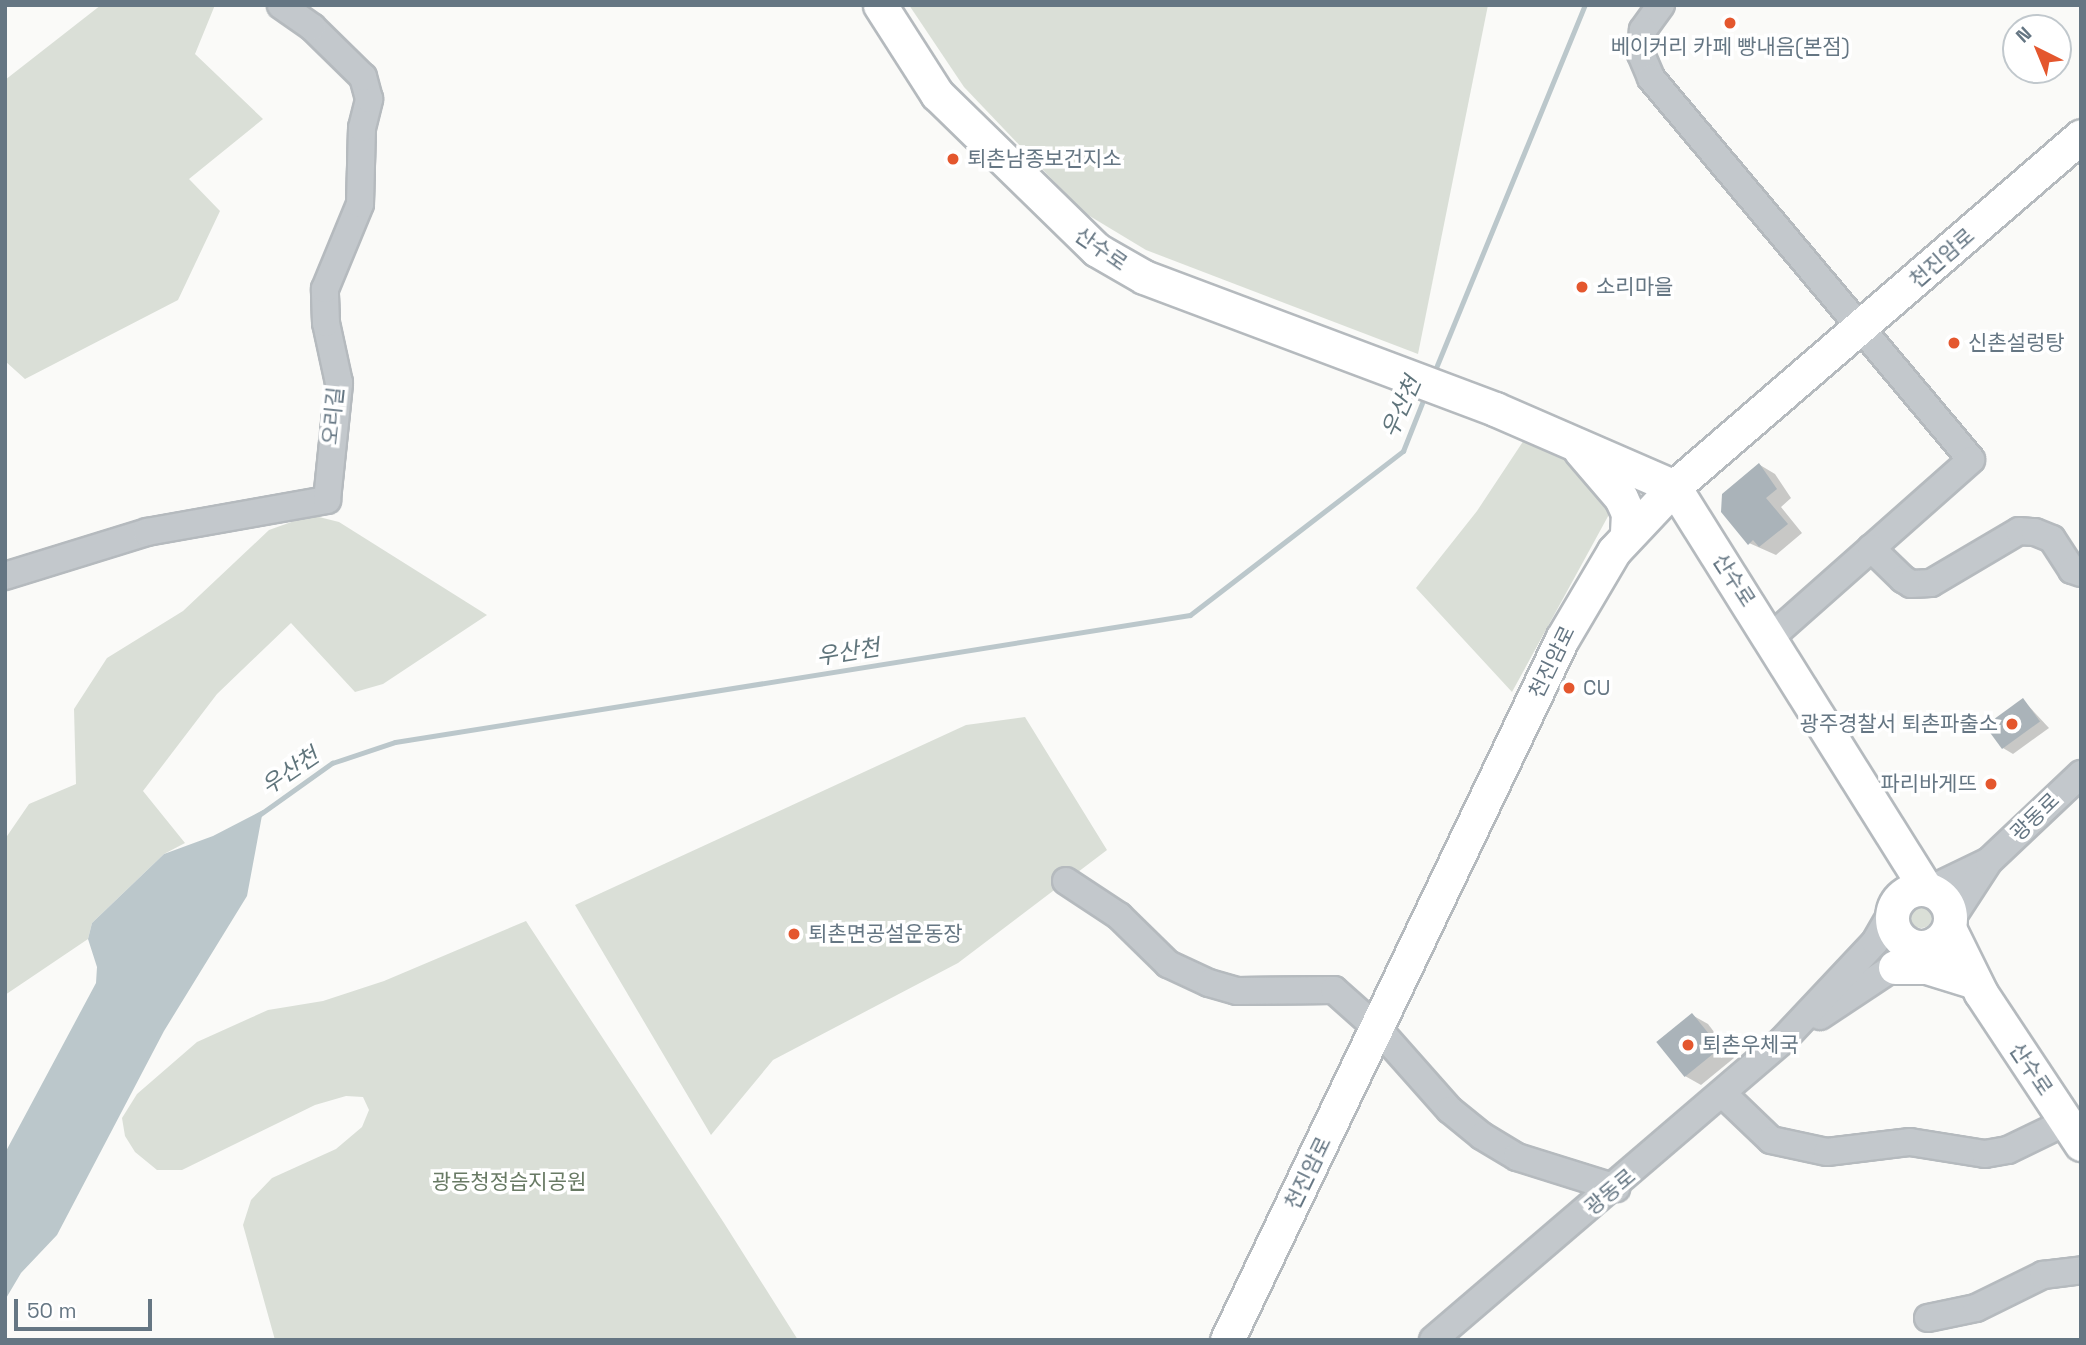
<!DOCTYPE html>
<html>
<head>
<meta charset="utf-8">
<style>
	body { margin:0 }
	#map { position:relative; width:2086px; height:1345px; overflow:hidden; background:#fafaf8; font-family:"Space Grotesk","Noto Sans KR",sans-serif }
	div>[style] { position:absolute }
	.green>* { inset:0; background:#dadfd7 }
	.round { border-radius:50% }
	.water>* { inset:0; background:#bbc7cb }
	.shadow>* { inset:0; background:#0003 }
	.stream>* { height:5px; margin:-2.5px; padding:0 2.5px; transform-origin:2.5px; border-radius:2.5px; background:#bbc7cb }
	.building>* { inset:0; background:#aab3b9; transform-origin:0 0 }
	.roads { filter:drop-shadow(2px 0 #b5babe) drop-shadow(-2px 0 #b5babe) drop-shadow(0 2px #b5babe) drop-shadow(0 -2px #b5babe) }
	.minor>* { height:26px; margin:-13px; padding:0 13px; transform-origin:13px; border-radius:13px; background:#c3c8cc }
	.major>* { height:33px; margin:-16.5px; padding:0 16.5px; transform-origin:16.5px; border-radius:16.5px; background:#fff }
	.major>.ring { margin:-16.5px; padding:0; box-sizing:content-box; background:none; border:33px solid #fff; border-radius:50% }
	.dots>* { width:19px; height:19px; translate:-50% -50%; box-sizing:border-box; border:4px solid #fff; border-radius:50% }
	span { translate:-50% -50%; white-space:nowrap; text-align:center; line-height:1.15; -webkit-text-stroke:7px #fff; paint-order:stroke }
	.poi-label { font-size:21px; color:#657683 }
	.left { translate:0 -50%; text-align:left }
	.right { translate:-100% -50%; text-align:right }
	.street-label { font-size:21px; color:#657683 }
	.park-label { font-size:21px; color:#687a64 }
	.water-label { font-size:23px; color:#60757c; font-style:italic }
	.frame { position:absolute; inset:0; border:7px solid #657683; pointer-events:none }
	.north { position:absolute; left:2002px; top:14px; width:70px; height:70px; box-sizing:border-box; background:#fff; border:2px solid #c1c8cd; border-radius:50%; rotate:317deg; font-size:19px; font-weight:700; line-height:28px; text-align:center; color:#657683 }
	.north::after { content:''; display:block; margin:auto; width:24px; height:32px; background:#e4572e; clip-path:polygon(50% 0,100% 100%,50% 72%,0 100%) }
	.scale { position:absolute; left:14px; top:1299px; width:138px; height:32px; box-sizing:border-box; border:4px solid #657683; border-top:0; padding-left:9px; font-size:21px; line-height:24px; white-space:nowrap; color:#657683; -webkit-text-stroke:5px #fff; paint-order:stroke }
</style>
</head>
<body>
<div id="map">
	<div class="green">
		<i style="clip-path:polygon(101px 5px,215px 5px,195px 54px,263px 119px,189px 179px,220px 211px,178px 300px,25px 379px,5px 361px,5px 80px)"></i>
		<i style="clip-path:polygon(909px 5px,1488px 5px,1418px 354px,1146px 250px,1083px 212px,964px 87px)"></i>
		<i style="clip-path:polygon(1524px 440px,1568px 456px,1612px 509px,1512px 692px,1416px 588px,1477px 511px)"></i>
		<i style="clip-path:polygon(311px 515px,339px 522px,487px 615px,383px 684px,355px 692px,291px 623px,217px 694px,143px 791px,185px 843px,164px 854px,92px 923px,88px 939px,5px 995px,5px 839px,29px 804px,76px 784px,74px 709px,107px 658px,183px 611px,269px 530px)"></i>
		<i style="clip-path:polygon(1025px 717px,1107px 850px,958px 963px,773px 1060px,711px 1135px,575px 905px,966px 725px)"></i>
		<i class="round" style="left:1910px;top:906px;width:22px;height:22px"></i>
		<i style="clip-path:polygon(526px 921px,724px 1223px,798px 1340px,275px 1340px,243px 1225px,251px 1200px,272px 1178px,336px 1149px,362px 1127px,369px 1110px,363px 1097px,346px 1096px,315px 1105px,182px 1170px,157px 1170px,135px 1152px,125px 1136px,122px 1118px,137px 1094px,197px 1042px,268px 1010px,323px 1001px,384px 981px)"></i>
	</div>
	<div class="water">
		<i style="clip-path:polygon(263px 810px,247px 896px,164px 1031px,57px 1235px,21px 1273px,5px 1300px,5px 1153px,96px 983px,97px 967px,88px 939px,92px 923px,164px 854px,213px 836px)"></i>
	</div>
	<div class="shadow">
		<i style="clip-path:polygon(1760px 465px,1775px 474px,1791px 498px,1781px 507px,1802px 533px,1776px 555px,1749px 543px)"></i>
		<i style="clip-path:polygon(2023px 700px,2049px 728px,2013px 754px,2003px 748px)"></i>
		<i style="clip-path:polygon(1692px 1015px,1708px 1024px,1734px 1058px,1701px 1085px,1685px 1076px,1658px 1042px)"></i>
	</div>
	<div class="stream">
		<i style="left:1433px;top:375px;width:400px;rotate:-67.7deg"></i>
		<i style="left:259px;top:815px;width:90px;rotate:-35.5deg"></i>
		<i style="left:332px;top:763px;width:66px;rotate:-18.4deg"></i>
		<i style="left:395px;top:742px;width:805px;rotate:-9.08deg"></i>
		<i style="left:1190px;top:615px;width:269px;rotate:-37.6deg"></i>
		<i style="left:1403px;top:451px;width:62px;rotate:-68.4deg"></i>
	</div>
	<div class="building">
		<i style="clip-path:polygon(1759px 463px,1777px 489px,1766px 498px,1788px 524px,1759px 547px,1753px 540px,1748px 545px,1721px 512px,1722px 494px)"></i>
		<i style="left:2023px;top:698px;width:29px;height:47px;rotate:54deg"></i>
		<i style="left:1692px;top:1013px;width:45px;height:46px;rotate:51deg"></i>
	</div>
	<div class="roads">
		<div class="minor">
			<i style="left:1661px;top:5px;width:31px;rotate:126deg"></i>
			<i style="left:1643px;top:30px;width:24px;rotate:95deg"></i>
			<i style="left:1641px;top:54px;width:26px;rotate:67deg"></i>
			<i style="left:1651px;top:78px;width:498px;rotate:50deg"></i>
			<i style="left:1971px;top:460px;width:267px;rotate:138.5deg"></i>
			<i style="left:1871px;top:548px;width:45px;rotate:44.1deg"></i>
			<i style="left:1903px;top:579px;width:9px;rotate:32deg"></i>
			<i style="left:1911px;top:584px;width:20px;rotate:-3deg"></i>
			<i style="left:1931px;top:583px;width:102px;rotate:-30.6deg"></i>
			<i style="left:2019px;top:531px;width:16px;rotate:4deg"></i>
			<i style="left:2035px;top:532px;width:18px;rotate:22deg"></i>
			<i style="left:2052px;top:539px;width:37px;rotate:57deg"></i>
			<i style="left:2072px;top:570px;width:9px;rotate:18deg"></i>
			<i style="left:5px;top:576px;width:149px;rotate:-17.2deg"></i>
			<i style="left:147px;top:532px;width:183px;rotate:-10.1deg"></i>
			<i style="left:327px;top:500px;width:118px;rotate:-84.1deg"></i>
			<i style="left:339px;top:383px;width:61px;rotate:-102.2deg"></i>
			<i style="left:326px;top:323px;width:34px;rotate:-92deg"></i>
			<i style="left:325px;top:289px;width:92px;rotate:-67.6deg"></i>
			<i style="left:360px;top:204px;width:76px;rotate:-88.5deg"></i>
			<i style="left:362px;top:128px;width:30px;rotate:-76deg"></i>
			<i style="left:369px;top:99px;width:23px;rotate:-105deg"></i>
			<i style="left:363px;top:77px;width:71px;rotate:-135.6deg"></i>
			<i style="left:312px;top:27px;width:38px;rotate:-145deg"></i>
			<i style="left:1066px;top:881px;width:64px;rotate:33.4deg"></i>
			<i style="left:1119px;top:916px;width:69px;rotate:44.4deg"></i>
			<i style="left:1168px;top:964px;width:45px;rotate:24.9deg"></i>
			<i style="left:1209px;top:983px;width:29px;rotate:16deg"></i>
			<i style="left:1237px;top:991px;width:97px;rotate:-0.6deg"></i>
			<i style="left:1334px;top:990px;width:59px;rotate:41.6deg"></i>
			<i style="left:1378px;top:1029px;width:108px;rotate:48.4deg"></i>
			<i style="left:1450px;top:1110px;width:41px;rotate:39.1deg"></i>
			<i style="left:1482px;top:1136px;width:41px;rotate:31deg"></i>
			<i style="left:1517px;top:1157px;width:104px;rotate:17.4deg"></i>
			<i style="left:1929px;top:890px;width:64px;rotate:-25.8deg"></i>
			<i style="left:1950px;top:921px;width:72px;rotate:-57deg"></i>
			<i style="left:1989px;top:861px;width:127px;rotate:-43.4deg"></i>
			<i style="left:1820px;top:1016px;width:125px;rotate:-33.6deg"></i>
			<i style="left:1723px;top:1094px;width:66px;rotate:43.8deg"></i>
			<i style="left:1771px;top:1140px;width:57px;rotate:12.1deg"></i>
			<i style="left:1827px;top:1152px;width:84px;rotate:-6.9deg"></i>
			<i style="left:1910px;top:1142px;width:76px;rotate:9.1deg"></i>
			<i style="left:1985px;top:1154px;width:23px;rotate:-10deg"></i>
			<i style="left:2008px;top:1150px;width:64px;rotate:-25.8deg"></i>
			<i style="left:1928px;top:1318px;width:49px;rotate:-11.8deg"></i>
			<i style="left:1976px;top:1308px;width:75px;rotate:-26.2deg"></i>
			<i style="left:2043px;top:1275px;width:38px;rotate:-7deg"></i>
			<i style="left:1433px;top:1340px;width:461px;rotate:-40.6deg"></i>
			<i style="left:1783px;top:1040px;width:134px;rotate:-46.8deg"></i>
			<i style="left:1875px;top:942px;width:34px;rotate:-60deg"></i>
		</div>
		<div class="major">
			<i style="left:880px;top:5px;width:106px;rotate:57.4deg"></i>
			<i style="left:937px;top:94px;width:223px;rotate:44.3deg"></i>
			<i style="left:1097px;top:250px;width:54px;rotate:29.9deg"></i>
			<i style="left:1144px;top:277px;width:375px;rotate:20.6deg"></i>
			<i style="left:1495px;top:409px;width:195px;rotate:23.5deg"></i>
			<i style="left:1674px;top:487px;width:474px;rotate:57.9deg"></i>
			<i style="left:1580px;top:450px;width:63px;rotate:49.5deg"></i>
			<i style="left:1621px;top:498px;width:17px;rotate:65deg"></i>
			<i style="left:1628px;top:513px;width:20px;rotate:93deg"></i>
			<i class="ring" style="left:1892px;top:889px;width:25px;height:25px"></i>
			<i style="left:1949px;top:928px;width:72px;rotate:63.8deg"></i>
			<i style="left:1981px;top:993px;width:181px;rotate:56.5deg"></i>
			<i style="left:1895px;top:967px;width:32px"></i>
			<i style="left:1927px;top:967px;width:44px;rotate:17.2deg"></i>
			<i style="left:1227px;top:1340px;width:777px;rotate:-64.46deg"></i>
			<i style="left:1562px;top:639px;width:102px;rotate:-59.4deg"></i>
			<i style="left:1614px;top:551px;width:88px;rotate:-46.8deg"></i>
			<i style="left:1674px;top:487px;width:537px;rotate:-40.77deg"></i>
		</div>
	</div>
	<div class="dots">
		<i style="left:1730px;top:23px;background:#e4572e"></i>
		<i style="left:953px;top:159px;background:#e4572e"></i>
		<i style="left:1582px;top:287px;background:#e4572e"></i>
		<i style="left:1954px;top:343px;background:#e4572e"></i>
		<i style="left:1569px;top:688px;background:#e4572e"></i>
		<i style="left:2012px;top:724px;background:#e4572e"></i>
		<i style="left:1991px;top:784px;background:#e4572e"></i>
		<i style="left:794px;top:934px;background:#e4572e"></i>
		<i style="left:1688px;top:1045px;background:#e4572e"></i>
	</div>
	<div class="poi-label">
		<span style="left:1730px;top:47px">베이커리 카페 빵내음(본점)</span>
		<span class="left" style="left:967px;top:159px">퇴촌남종보건지소</span>
		<span class="left" style="left:1596px;top:287px">소리마을</span>
		<span class="left" style="left:1968px;top:343px">신촌설렁탕</span>
		<span class="left" style="left:1583px;top:688px">CU</span>
		<span class="right" style="left:1998px;top:724px">광주경찰서 퇴촌파출소</span>
		<span class="right" style="left:1977px;top:784px">파리바게뜨</span>
		<span class="left" style="left:808px;top:934px">퇴촌면공설운동장</span>
		<span class="left" style="left:1702px;top:1045px">퇴촌우체국</span>
	</div>
	<div class="street-label">
		<span style="left:1101px;top:249px;rotate:35deg">산수로</span>
		<span style="left:1942px;top:258px;rotate:-41deg">천진암로</span>
		<span style="left:333px;top:416px;rotate:-84deg">오리길</span>
		<span style="left:1734px;top:580px;rotate:57deg">산수로</span>
		<span style="left:1552px;top:662px;rotate:-64deg">천진암로</span>
		<span style="left:2035px;top:817px;rotate:-44deg">광동로</span>
		<span style="left:2031px;top:1069px;rotate:56deg">산수로</span>
		<span style="left:1308px;top:1173px;rotate:-64deg">천진암로</span>
		<span style="left:1610px;top:1192px;rotate:-40deg">광동로</span>
	</div>
	<div class="park-label">
		<span style="left:509px;top:1182px">광동청정습지공원</span>
	</div>
	<div class="water-label">
		<span style="left:1401px;top:407px;rotate:-66deg">우산천</span>
		<span style="left:848px;top:652px;rotate:-9deg">우산천</span>
		<span style="left:290px;top:771px;rotate:-34deg">우산천</span>
	</div>
	<div class="frame"></div>
	<div class="north">N</div>
	<div class="scale">50 m</div>
</div>
</body>
</html>
